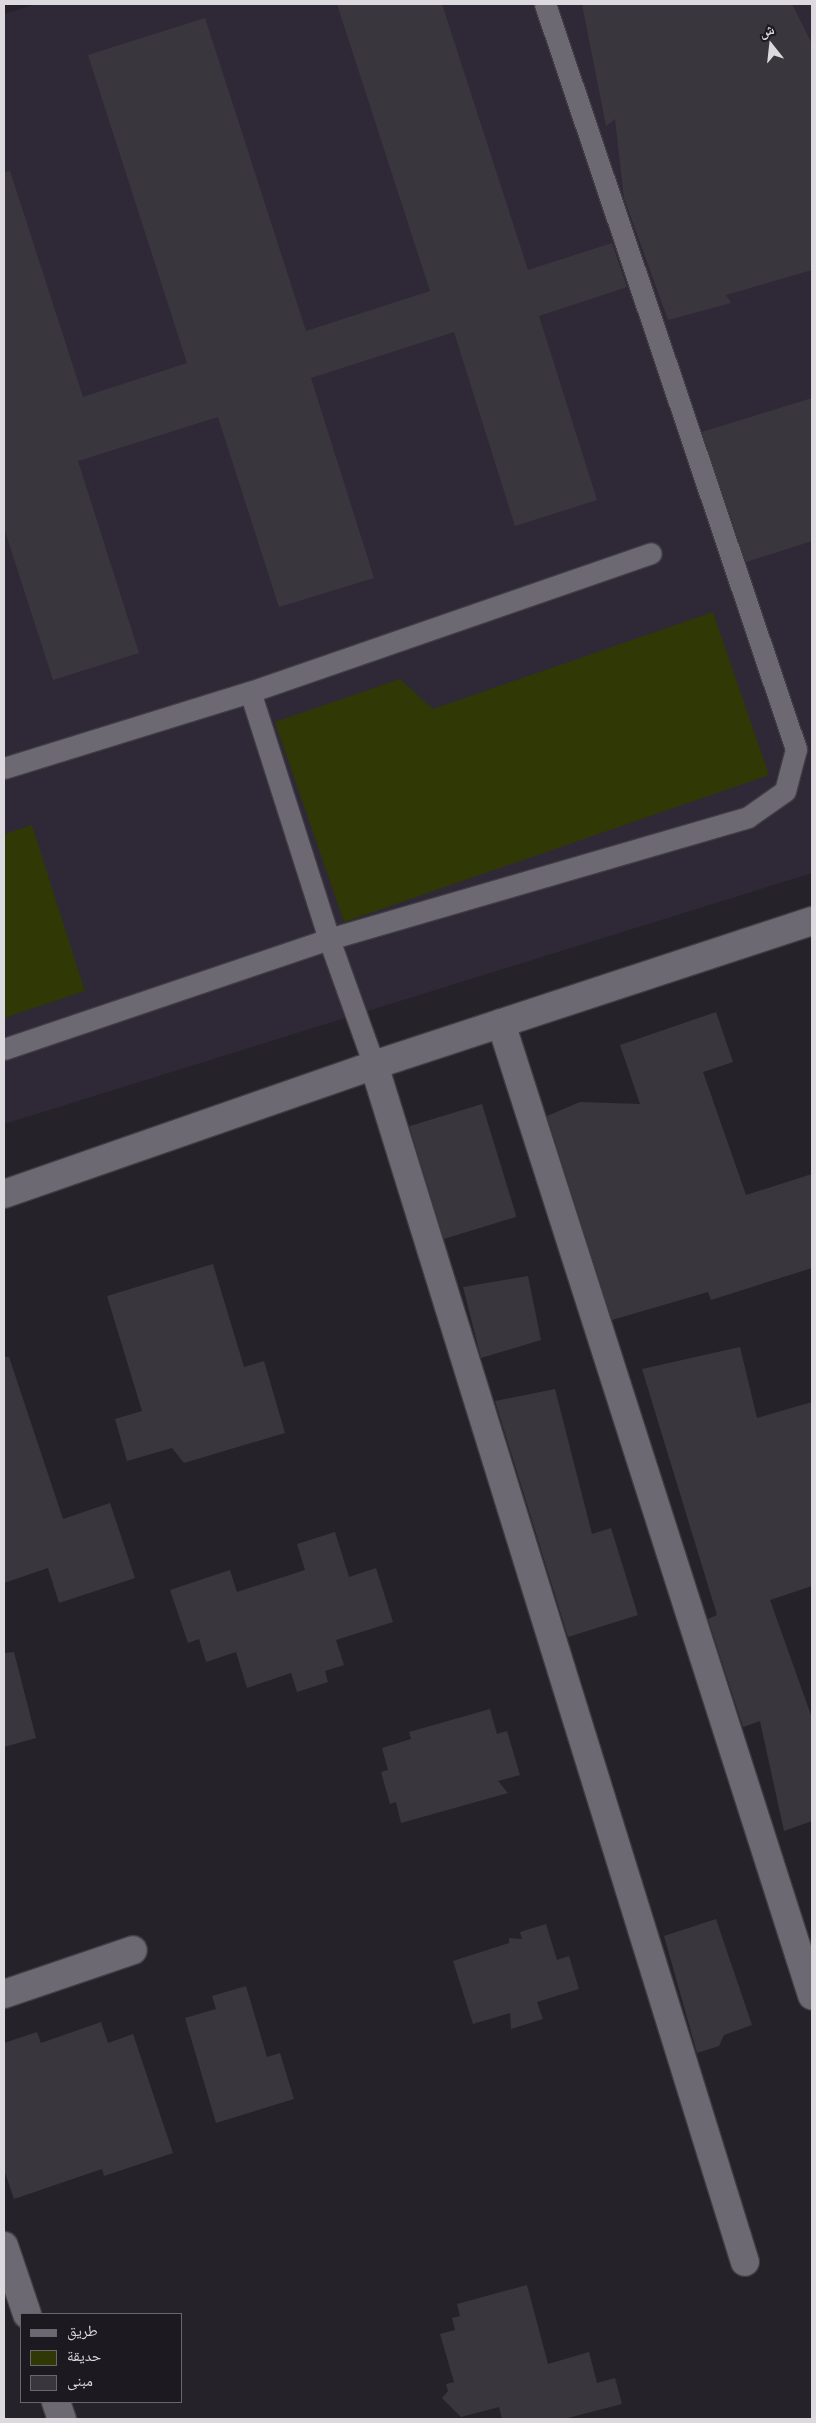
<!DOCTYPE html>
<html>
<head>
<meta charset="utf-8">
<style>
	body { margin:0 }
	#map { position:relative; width:816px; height:2423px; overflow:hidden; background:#26222a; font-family:Quicksand,"Noto Naskh Arabic",sans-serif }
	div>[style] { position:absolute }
	.built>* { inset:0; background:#2f2937 }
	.green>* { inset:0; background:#303806 }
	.building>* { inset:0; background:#3a363e; transform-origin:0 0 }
	.roads { filter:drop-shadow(1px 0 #403d43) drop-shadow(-1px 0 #403d43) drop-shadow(0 1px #403d43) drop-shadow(0 -1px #403d43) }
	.service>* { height:21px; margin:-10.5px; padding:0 10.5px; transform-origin:10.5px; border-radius:10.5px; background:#6d6972 }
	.minor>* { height:28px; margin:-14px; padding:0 14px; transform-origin:14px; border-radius:14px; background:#6d6972 }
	span { translate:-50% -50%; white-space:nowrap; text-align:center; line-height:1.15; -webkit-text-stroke:4px #1c1920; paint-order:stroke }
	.frame { position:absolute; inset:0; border:5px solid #dcd9df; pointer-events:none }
	.legend { position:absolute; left:20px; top:2313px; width:162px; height:90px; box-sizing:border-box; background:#1c1920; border:1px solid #69666c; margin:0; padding:6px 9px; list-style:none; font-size:15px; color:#dcd9df }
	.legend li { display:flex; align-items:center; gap:10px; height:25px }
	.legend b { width:25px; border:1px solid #69666c }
	.north { position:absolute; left:746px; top:20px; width:50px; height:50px; -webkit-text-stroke:4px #1c1920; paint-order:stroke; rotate:344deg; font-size:14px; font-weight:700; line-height:20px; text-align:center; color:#dcd9df }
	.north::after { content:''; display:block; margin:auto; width:18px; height:22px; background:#dcd9df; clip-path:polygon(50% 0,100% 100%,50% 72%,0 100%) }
</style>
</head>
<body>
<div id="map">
	<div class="built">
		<i style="clip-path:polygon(36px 4px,812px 4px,812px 873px,4px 1124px,4px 14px)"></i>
	</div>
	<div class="green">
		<i style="clip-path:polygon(713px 612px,769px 775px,344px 922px,275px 722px,400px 679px,433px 709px)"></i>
		<i style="clip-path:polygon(32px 825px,85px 991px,4px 1018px,4px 834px)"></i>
	</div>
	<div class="building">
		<i style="clip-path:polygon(337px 4px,442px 4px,528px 270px,612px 243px,627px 287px,539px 316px,597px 500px,515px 526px,454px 332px,311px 378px,374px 578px,279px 607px,218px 417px,78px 461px,139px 653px,53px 680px,4px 528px,4px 172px,10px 171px,83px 397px,187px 363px,88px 55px,205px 18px,306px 331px,430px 291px)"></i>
		<i style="clip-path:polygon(582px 4px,792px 4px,812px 44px,812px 270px,726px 295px,731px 303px,668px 320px,624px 198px,615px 119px,606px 126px)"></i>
		<i style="clip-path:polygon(812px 398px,812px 541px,746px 562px,702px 432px)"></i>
		<i style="clip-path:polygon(716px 1012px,733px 1062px,703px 1072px,746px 1195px,812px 1174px,812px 1268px,711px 1300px,708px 1292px,612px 1320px,547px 1116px,580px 1102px,640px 1104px,620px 1045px)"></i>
		<i style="left:482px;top:1104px;width:118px;height:76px;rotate:73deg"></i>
		<i style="clip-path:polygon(213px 1264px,244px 1367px,264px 1361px,285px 1433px,184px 1463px,172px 1448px,127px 1461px,115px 1419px,142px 1411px,107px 1296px)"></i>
		<i style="clip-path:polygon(528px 1276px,541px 1340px,481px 1358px,463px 1287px)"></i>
		<i style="clip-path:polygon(740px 1347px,757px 1418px,812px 1402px,812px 1586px,770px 1600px,812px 1718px,812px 1821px,784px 1831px,760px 1721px,743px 1727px,708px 1619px,717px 1615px,642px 1369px)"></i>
		<i style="clip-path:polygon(4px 1357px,9px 1357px,63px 1519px,110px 1503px,135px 1578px,59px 1603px,48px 1568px,4px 1583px)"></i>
		<i style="clip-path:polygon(555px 1389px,592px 1534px,611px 1528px,638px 1615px,568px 1637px,495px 1401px)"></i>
		<i style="clip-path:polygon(335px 1532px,349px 1577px,376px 1568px,393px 1622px,336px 1640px,344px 1665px,325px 1671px,328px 1682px,297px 1692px,291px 1673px,247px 1688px,236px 1652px,206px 1662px,199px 1639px,188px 1643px,170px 1590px,230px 1570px,237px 1592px,305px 1570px,297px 1544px)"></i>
		<i style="clip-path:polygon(14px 1652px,36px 1738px,4px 1747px,4px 1653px)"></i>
		<i style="clip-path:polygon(490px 1709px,497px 1734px,507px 1731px,520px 1775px,498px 1781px,508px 1793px,401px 1823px,396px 1802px,390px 1804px,381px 1772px,388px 1770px,382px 1748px,411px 1739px,409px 1732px)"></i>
		<i style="clip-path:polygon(716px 1919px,752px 2025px,724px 2035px,719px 2046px,697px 2053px,664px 1936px)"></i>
		<i style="clip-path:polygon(546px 1924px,557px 1960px,569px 1956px,579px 1989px,537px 2002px,543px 2019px,511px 2029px,510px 2013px,473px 2024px,453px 1961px,509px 1943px,509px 1938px,522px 1939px,520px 1932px)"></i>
		<i style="clip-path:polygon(246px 1986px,267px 2057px,280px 2053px,294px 2099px,216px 2123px,185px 2018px,216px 2009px,212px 1996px)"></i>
		<i style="clip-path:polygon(101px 2022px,108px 2043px,133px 2034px,173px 2153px,104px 2176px,102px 2169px,14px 2199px,4px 2170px,4px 2043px,37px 2032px,41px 2043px)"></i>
		<i style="clip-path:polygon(527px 2285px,548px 2364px,589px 2352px,597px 2383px,615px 2378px,622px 2404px,564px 2419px,502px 2419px,499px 2407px,461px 2417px,442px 2398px,448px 2391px,446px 2384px,454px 2382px,440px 2334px,455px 2330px,452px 2318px,460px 2316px,457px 2304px)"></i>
	</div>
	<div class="roads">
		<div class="service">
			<i style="left:4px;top:768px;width:257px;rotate:-17.2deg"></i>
			<i style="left:4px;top:1049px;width:343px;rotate:-18.7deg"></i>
			<i style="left:329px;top:939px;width:436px;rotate:-16.2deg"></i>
			<i style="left:748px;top:817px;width:45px;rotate:-35.1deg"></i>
			<i style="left:785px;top:791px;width:43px;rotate:-75.3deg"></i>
			<i style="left:796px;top:749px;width:786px;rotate:-108.62deg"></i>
			<i style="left:374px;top:1065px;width:134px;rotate:-109.7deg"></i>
			<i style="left:329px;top:939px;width:259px;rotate:-107.7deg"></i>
			<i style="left:250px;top:692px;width:424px;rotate:-19.1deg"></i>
		</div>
		<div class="minor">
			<i style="left:501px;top:1023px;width:1021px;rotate:72.26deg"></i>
			<i style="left:374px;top:1065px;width:1253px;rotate:72.78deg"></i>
			<i style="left:4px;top:1194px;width:392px;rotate:-19.2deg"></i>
			<i style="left:374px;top:1065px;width:461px;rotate:-18.2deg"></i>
			<i style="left:4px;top:1994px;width:136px;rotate:-18.8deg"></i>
			<i style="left:4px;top:2246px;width:72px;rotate:71.3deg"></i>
			<i style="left:56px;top:2402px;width:18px;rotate:71deg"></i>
		</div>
	</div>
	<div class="frame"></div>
	<ul class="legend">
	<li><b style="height:6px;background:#6d6972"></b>طريق</li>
	<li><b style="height:14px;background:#303806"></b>حديقة</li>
	<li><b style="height:14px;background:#3a363e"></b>مبنى</li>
	</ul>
	<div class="north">ش</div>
</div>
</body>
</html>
